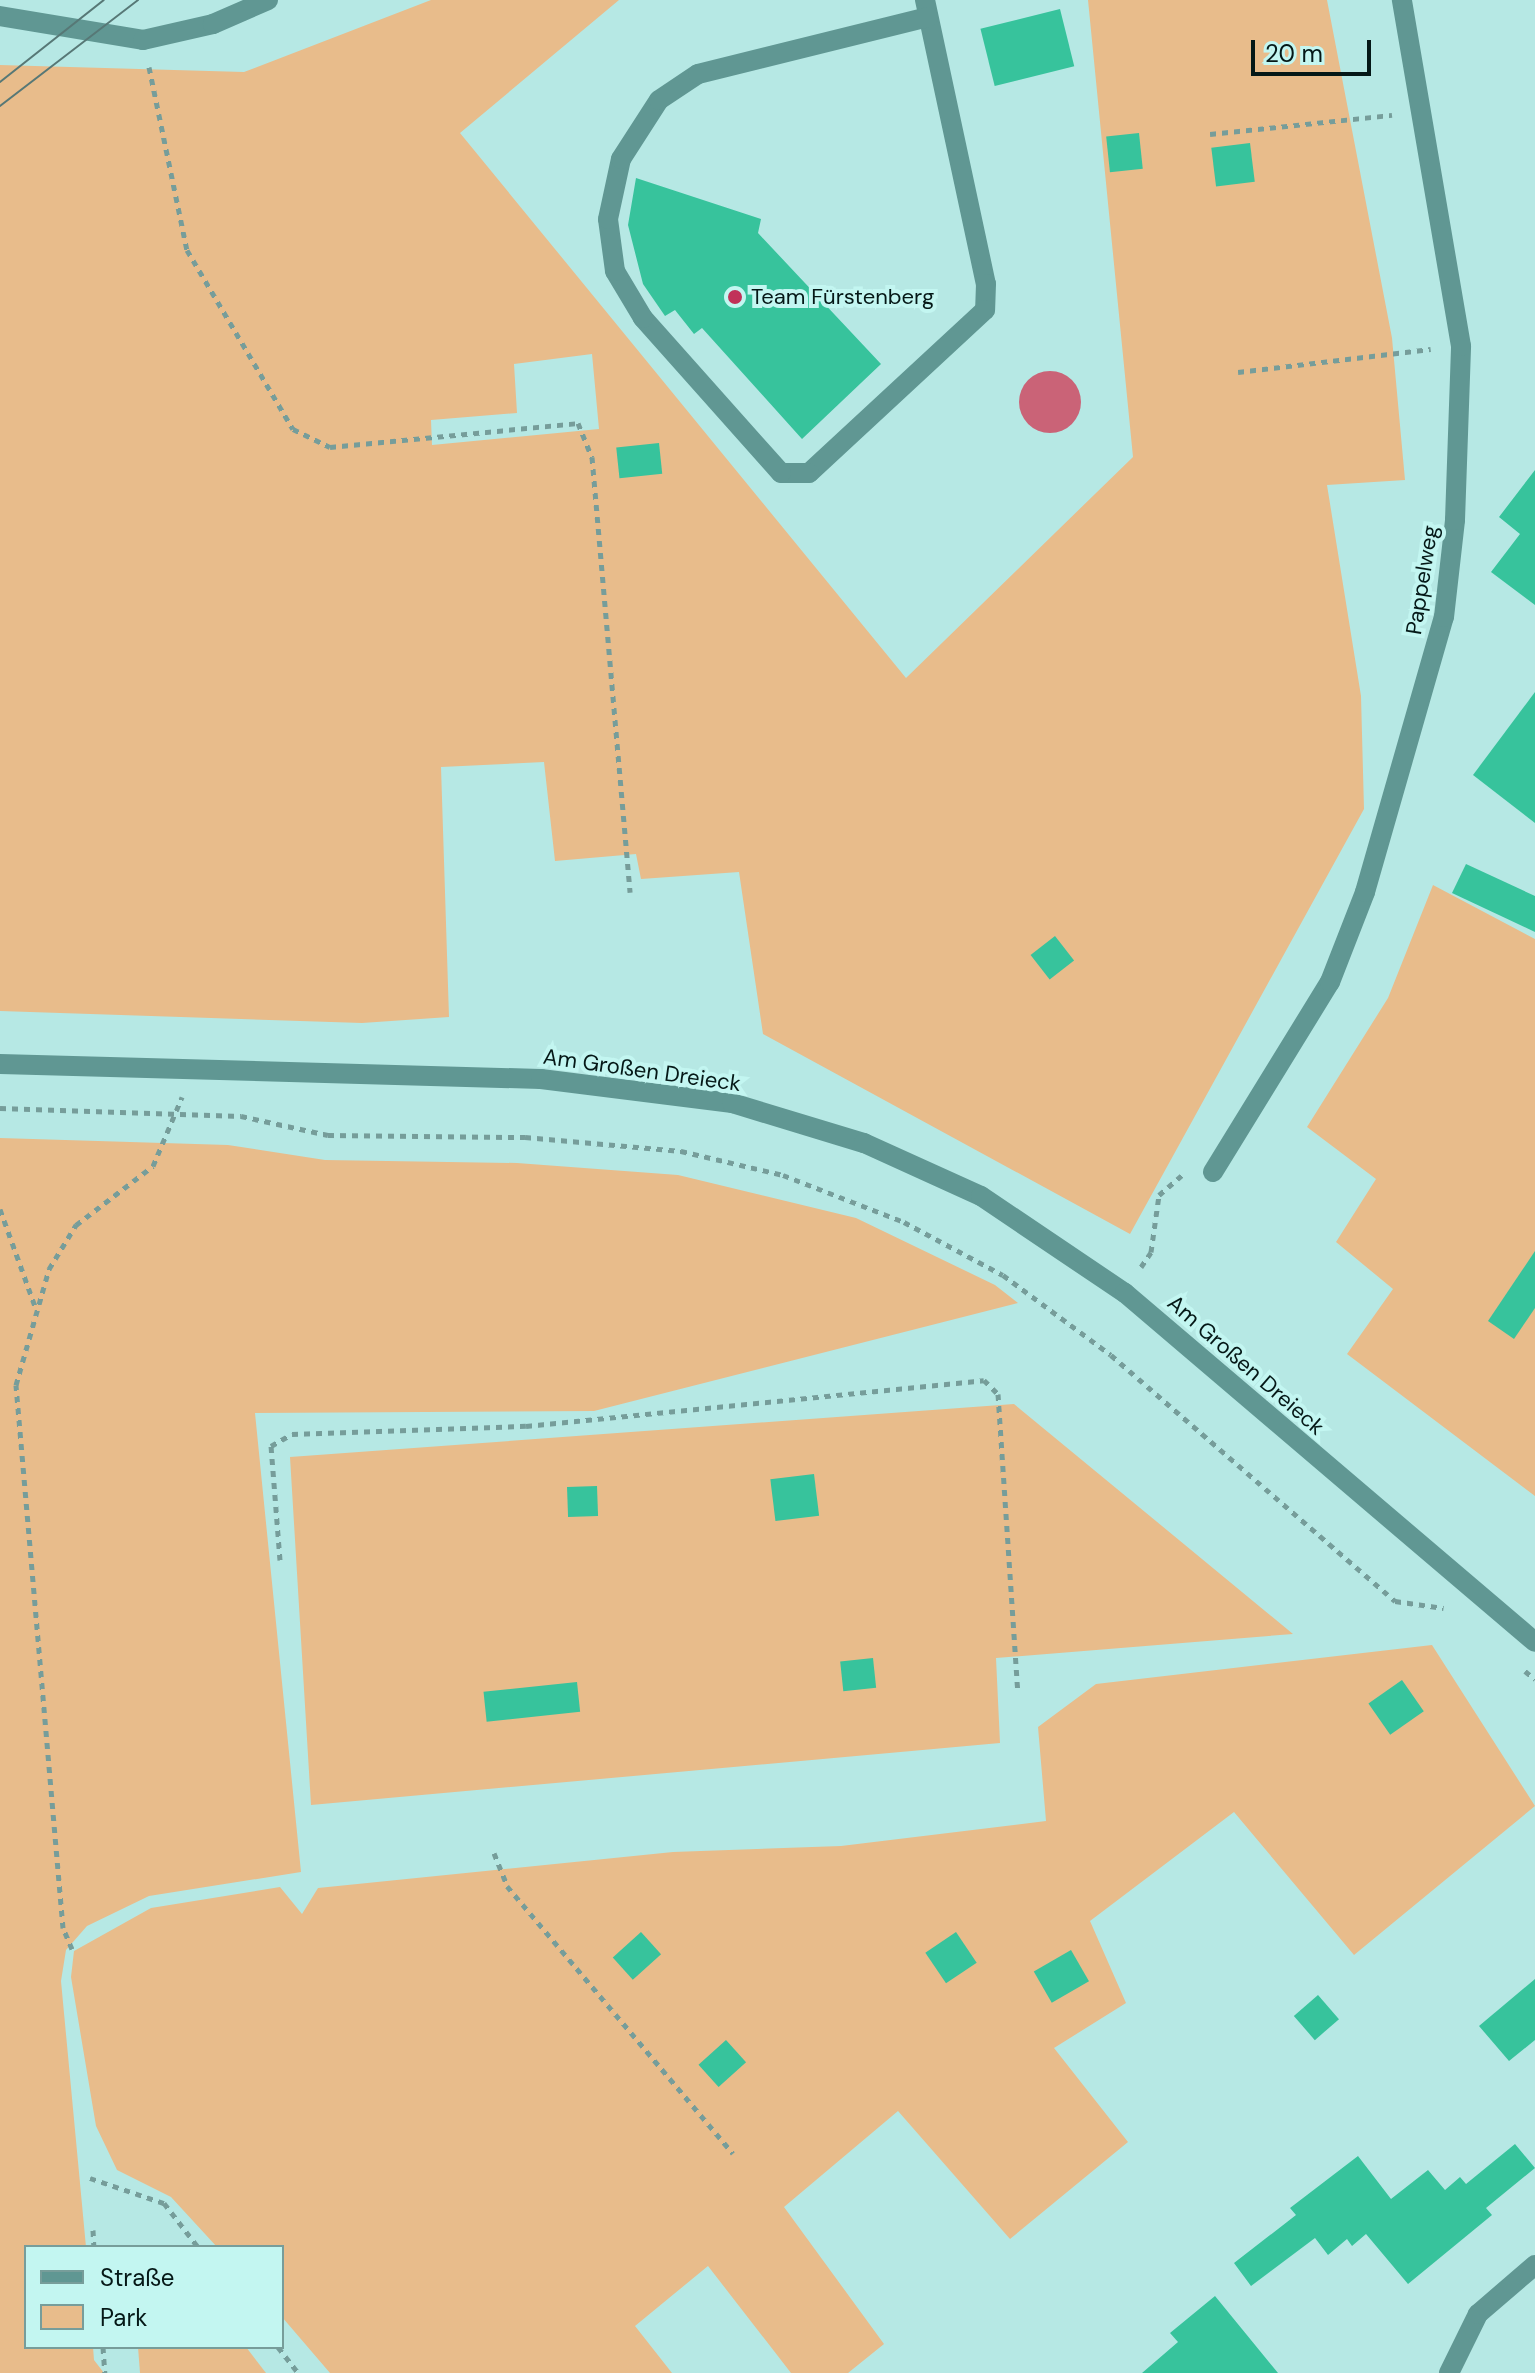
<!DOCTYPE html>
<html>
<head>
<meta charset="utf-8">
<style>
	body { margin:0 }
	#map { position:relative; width:1535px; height:2373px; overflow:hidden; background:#b6e8e4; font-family:"DM Sans",sans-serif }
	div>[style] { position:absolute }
	.green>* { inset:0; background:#e8bc8b }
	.water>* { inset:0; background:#ca6377 }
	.round { border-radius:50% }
	.building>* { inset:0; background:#37c39c; transform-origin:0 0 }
	.path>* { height:5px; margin-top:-2.5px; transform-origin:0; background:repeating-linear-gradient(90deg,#769d9a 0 6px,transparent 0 12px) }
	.service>* { height:20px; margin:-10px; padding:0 10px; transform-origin:10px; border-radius:10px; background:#609793 }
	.minor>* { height:20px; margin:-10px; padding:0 10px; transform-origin:10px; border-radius:10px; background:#609793 }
	.tram>* { height:2px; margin:-1px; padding:0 1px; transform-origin:1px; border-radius:1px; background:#577876 }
	.dots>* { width:22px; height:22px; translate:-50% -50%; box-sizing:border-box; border:4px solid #c3f6f1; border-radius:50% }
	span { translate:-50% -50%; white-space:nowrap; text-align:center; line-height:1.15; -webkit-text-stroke:8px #c3f6f1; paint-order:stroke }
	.poi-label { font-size:22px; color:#051817 }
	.left { translate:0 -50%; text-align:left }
	.street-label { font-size:22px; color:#051817 }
	.legend { position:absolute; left:24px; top:2245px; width:260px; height:104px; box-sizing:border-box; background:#c3f6f1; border:2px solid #779d9a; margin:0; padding:10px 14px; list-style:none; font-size:24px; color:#051817 }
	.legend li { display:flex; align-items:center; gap:16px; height:40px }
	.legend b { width:40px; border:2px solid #779d9a }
	.scale { position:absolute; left:1251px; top:40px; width:120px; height:36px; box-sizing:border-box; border:4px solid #051817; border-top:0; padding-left:10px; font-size:24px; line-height:28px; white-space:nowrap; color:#051817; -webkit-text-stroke:6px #c3f6f1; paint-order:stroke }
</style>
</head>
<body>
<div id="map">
	<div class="green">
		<i style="clip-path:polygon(evenodd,431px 0,619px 0,460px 133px,906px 678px,1133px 457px,1088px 0,1327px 0,1392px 338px,1405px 480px,1327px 485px,1361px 696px,1364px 809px,1130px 1234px,763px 1034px,739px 872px,641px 879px,636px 854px,555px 861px,544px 762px,441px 767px,449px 1017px,362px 1023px,0 1011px,0 65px,244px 72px,431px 0,592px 354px,599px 429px,432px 445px,431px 420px,517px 413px,514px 364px,592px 354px)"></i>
		<i style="clip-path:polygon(1433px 885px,1535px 939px,1535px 1496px,1347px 1354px,1393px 1289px,1336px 1242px,1376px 1179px,1307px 1127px,1388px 998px)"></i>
		<i style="clip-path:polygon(0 1138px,228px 1145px,325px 1160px,517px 1163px,678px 1175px,856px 1218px,995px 1285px,1018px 1303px,594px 1411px,255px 1413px,301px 1872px,149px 1896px,87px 1926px,66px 1950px,61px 1981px,86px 2247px,26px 2247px,26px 2347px,93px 2347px,94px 2360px,104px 2373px,0 2373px)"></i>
		<i style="clip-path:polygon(1014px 1404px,1293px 1634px,996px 1658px,1000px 1743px,311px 1805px,290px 1457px)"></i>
		<i style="clip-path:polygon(1432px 1645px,1535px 1806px,1354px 1955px,1234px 1812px,1090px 1921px,1126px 2003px,1054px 2048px,1128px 2142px,1010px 2239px,898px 2111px,784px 2207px,884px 2344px,848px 2373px,791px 2373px,708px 2266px,635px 2326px,672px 2373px,330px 2373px,282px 2317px,282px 2247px,217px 2247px,171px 2197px,117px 2170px,96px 2126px,71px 1977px,74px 1951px,151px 1908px,280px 1887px,302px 1914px,318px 1888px,673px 1852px,841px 1846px,1046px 1821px,1038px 1727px,1096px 1684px)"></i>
		<i style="clip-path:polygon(138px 2347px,246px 2347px,266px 2373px,140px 2373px)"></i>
	</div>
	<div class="water">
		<i class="round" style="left:1019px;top:371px;width:62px;height:62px"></i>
	</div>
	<div class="building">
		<i style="left:1060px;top:9px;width:59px;height:82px;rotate:76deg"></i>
		<i style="left:1139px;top:133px;width:36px;height:33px;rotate:84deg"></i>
		<i style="left:1250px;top:143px;width:39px;height:39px;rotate:83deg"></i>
		<i style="clip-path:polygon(636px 178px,761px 219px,758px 233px,881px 364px,802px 439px,702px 328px,694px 334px,675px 310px,665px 316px,643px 284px,628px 225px)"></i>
		<i style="left:659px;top:443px;width:31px;height:43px;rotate:84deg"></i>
		<i style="clip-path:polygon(1535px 470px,1535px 605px,1491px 572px,1520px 534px,1499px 517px)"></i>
		<i style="clip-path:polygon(1535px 692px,1535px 823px,1473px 775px)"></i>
		<i style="clip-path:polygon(1466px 864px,1535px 896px,1535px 932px,1452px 893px)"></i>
		<i style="left:1055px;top:936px;width:31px;height:31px;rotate:52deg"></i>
		<i style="clip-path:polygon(1535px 1251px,1535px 1308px,1514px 1339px,1488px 1321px)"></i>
		<i style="left:814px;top:1474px;width:42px;height:44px;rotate:83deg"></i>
		<i style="left:597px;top:1486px;width:30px;height:30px;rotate:88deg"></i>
		<i style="left:873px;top:1658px;width:30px;height:33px;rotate:84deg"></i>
		<i style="left:1402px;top:1680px;width:38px;height:41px;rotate:55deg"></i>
		<i style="left:577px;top:1682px;width:30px;height:94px;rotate:84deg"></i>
		<i style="left:641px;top:1932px;width:30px;height:38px;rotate:48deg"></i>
		<i style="left:956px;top:1932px;width:37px;height:37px;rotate:56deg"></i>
		<i style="left:1071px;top:1950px;width:36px;height:43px;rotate:60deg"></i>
		<i style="clip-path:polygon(1535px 1979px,1535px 2040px,1509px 2061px,1479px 2026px)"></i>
		<i style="left:1318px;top:1995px;width:32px;height:32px;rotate:49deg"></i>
		<i style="left:726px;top:2040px;width:30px;height:37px;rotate:48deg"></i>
		<i style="clip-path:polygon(1515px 2144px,1535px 2168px,1486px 2208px,1492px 2215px,1408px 2284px,1366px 2234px,1352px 2246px,1347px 2239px,1328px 2255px,1315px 2238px,1251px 2286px,1234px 2263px,1296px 2215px,1290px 2208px,1358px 2156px,1391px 2199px,1428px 2170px,1445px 2190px,1460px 2177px,1466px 2184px)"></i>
		<i style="clip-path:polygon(1215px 2296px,1278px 2373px,1142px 2373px,1178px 2342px,1170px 2333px)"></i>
	</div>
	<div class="path">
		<i style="left:149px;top:67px;width:187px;rotate:78.3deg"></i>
		<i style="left:187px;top:250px;width:208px;rotate:59.4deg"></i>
		<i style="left:293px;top:429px;width:41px;rotate:25.9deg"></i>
		<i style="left:330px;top:447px;width:249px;rotate:-5.5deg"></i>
		<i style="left:578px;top:423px;width:37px;rotate:68deg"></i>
		<i style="left:592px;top:457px;width:437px;rotate:85deg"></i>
		<i style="left:1210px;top:134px;width:183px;rotate:-6deg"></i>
		<i style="left:1238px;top:372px;width:194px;rotate:-6.8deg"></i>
		<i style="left:0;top:1108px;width:241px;rotate:1.9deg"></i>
		<i style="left:241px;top:1116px;width:89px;rotate:12.3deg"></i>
		<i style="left:328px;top:1135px;width:197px;rotate:0.6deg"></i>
		<i style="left:525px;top:1137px;width:157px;rotate:5.1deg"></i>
		<i style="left:681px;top:1151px;width:105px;rotate:13.2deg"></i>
		<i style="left:783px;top:1175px;width:130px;rotate:21.2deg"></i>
		<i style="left:904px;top:1222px;width:112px;rotate:28.2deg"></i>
		<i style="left:1003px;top:1275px;width:134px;rotate:36.5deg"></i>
		<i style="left:1111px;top:1355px;width:376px;rotate:40.9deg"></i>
		<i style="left:1395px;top:1601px;width:49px;rotate:8.1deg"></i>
		<i style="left:0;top:1209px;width:106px;rotate:70.2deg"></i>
		<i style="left:1141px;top:1267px;width:18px;rotate:-56deg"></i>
		<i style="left:1151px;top:1252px;width:58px;rotate:-82deg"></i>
		<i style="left:1159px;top:1195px;width:35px;rotate:-41deg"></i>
		<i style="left:280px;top:1560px;width:114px;rotate:-94.5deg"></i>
		<i style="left:271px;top:1446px;width:24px;rotate:-30deg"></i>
		<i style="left:292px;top:1434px;width:234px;rotate:-2deg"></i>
		<i style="left:526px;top:1426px;width:460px;rotate:-5.7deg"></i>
		<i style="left:984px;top:1380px;width:20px;rotate:45deg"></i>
		<i style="left:998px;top:1394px;width:299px;rotate:86.2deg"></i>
		<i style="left:1525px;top:1671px;width:13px;rotate:39deg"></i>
		<i style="left:494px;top:1853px;width:35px;rotate:68deg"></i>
		<i style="left:507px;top:1886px;width:350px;rotate:49.8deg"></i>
		<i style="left:72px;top:1949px;width:23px;rotate:-113deg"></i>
		<i style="left:63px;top:1928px;width:545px;rotate:-94.95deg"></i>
		<i style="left:16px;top:1385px;width:121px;rotate:-74.1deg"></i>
		<i style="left:49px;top:1269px;width:52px;rotate:-58.5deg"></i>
		<i style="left:76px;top:1225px;width:97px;rotate:-37.5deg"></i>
		<i style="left:153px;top:1166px;width:75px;rotate:-67.2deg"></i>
		<i style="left:90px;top:2178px;width:78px;rotate:18.7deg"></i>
		<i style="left:164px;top:2203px;width:56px;rotate:52.3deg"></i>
		<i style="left:93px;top:2230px;width:17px;rotate:87deg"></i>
		<i style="left:103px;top:2347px;width:26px;rotate:86deg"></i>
		<i style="left:278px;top:2347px;width:33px;rotate:52deg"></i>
	</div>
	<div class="service">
		<i style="left:925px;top:0;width:290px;rotate:77.9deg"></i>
		<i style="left:986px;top:284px;width:26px;rotate:92deg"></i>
		<i style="left:985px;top:310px;width:240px;rotate:137.2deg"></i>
		<i style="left:809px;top:473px;width:28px;rotate:180deg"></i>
		<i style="left:781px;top:473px;width:208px;rotate:-131.7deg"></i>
		<i style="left:643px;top:318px;width:55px;rotate:-120.8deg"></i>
		<i style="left:615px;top:271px;width:52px;rotate:-97.7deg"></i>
		<i style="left:608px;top:219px;width:61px;rotate:-77.8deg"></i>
		<i style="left:621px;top:159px;width:70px;rotate:-57.2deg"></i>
		<i style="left:659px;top:100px;width:47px;rotate:-33.7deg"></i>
		<i style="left:698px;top:74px;width:237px;rotate:-13.9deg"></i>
	</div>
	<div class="minor">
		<i style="left:0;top:16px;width:145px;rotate:9.5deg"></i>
		<i style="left:143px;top:40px;width:72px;rotate:-12.9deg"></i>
		<i style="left:213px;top:24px;width:60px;rotate:-23.6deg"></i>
		<i style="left:0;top:1064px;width:541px;rotate:1.59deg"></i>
		<i style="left:541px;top:1079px;width:193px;rotate:7.2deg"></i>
		<i style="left:732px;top:1103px;width:138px;rotate:16.9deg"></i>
		<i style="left:864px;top:1143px;width:128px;rotate:24.4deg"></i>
		<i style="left:981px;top:1196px;width:174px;rotate:34deg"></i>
		<i style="left:1125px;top:1293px;width:538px;rotate:40.41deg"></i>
		<i style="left:1213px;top:1172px;width:223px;rotate:-58.4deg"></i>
		<i style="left:1330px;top:982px;width:97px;rotate:-68.7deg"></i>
		<i style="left:1365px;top:892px;width:286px;rotate:-74deg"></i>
		<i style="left:1444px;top:617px;width:98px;rotate:-83.5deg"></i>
		<i style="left:1455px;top:520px;width:174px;rotate:-88deg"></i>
		<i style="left:1461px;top:346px;width:351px;rotate:-99.7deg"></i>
		<i style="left:1449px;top:2373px;width:66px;rotate:-63.8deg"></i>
		<i style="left:1478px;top:2314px;width:75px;rotate:-40.7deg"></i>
	</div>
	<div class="tram">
		<i style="left:0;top:82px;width:132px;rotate:-38.3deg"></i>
		<i style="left:0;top:106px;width:174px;rotate:-37.5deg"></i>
	</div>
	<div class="dots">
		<i style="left:735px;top:297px;background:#c13259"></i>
	</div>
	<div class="poi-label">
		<span class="left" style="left:751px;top:297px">Team Fürstenberg</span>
	</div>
	<div class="street-label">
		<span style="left:1422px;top:580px;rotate:-81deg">Pappelweg</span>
		<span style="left:642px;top:1070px;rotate:8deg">Am Großen Dreieck</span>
		<span style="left:1246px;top:1365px;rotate:41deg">Am Großen Dreieck</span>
	</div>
	<ul class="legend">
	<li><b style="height:10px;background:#609793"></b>Straße</li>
	<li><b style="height:22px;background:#e8bc8b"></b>Park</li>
	</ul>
	<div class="scale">20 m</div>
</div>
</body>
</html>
